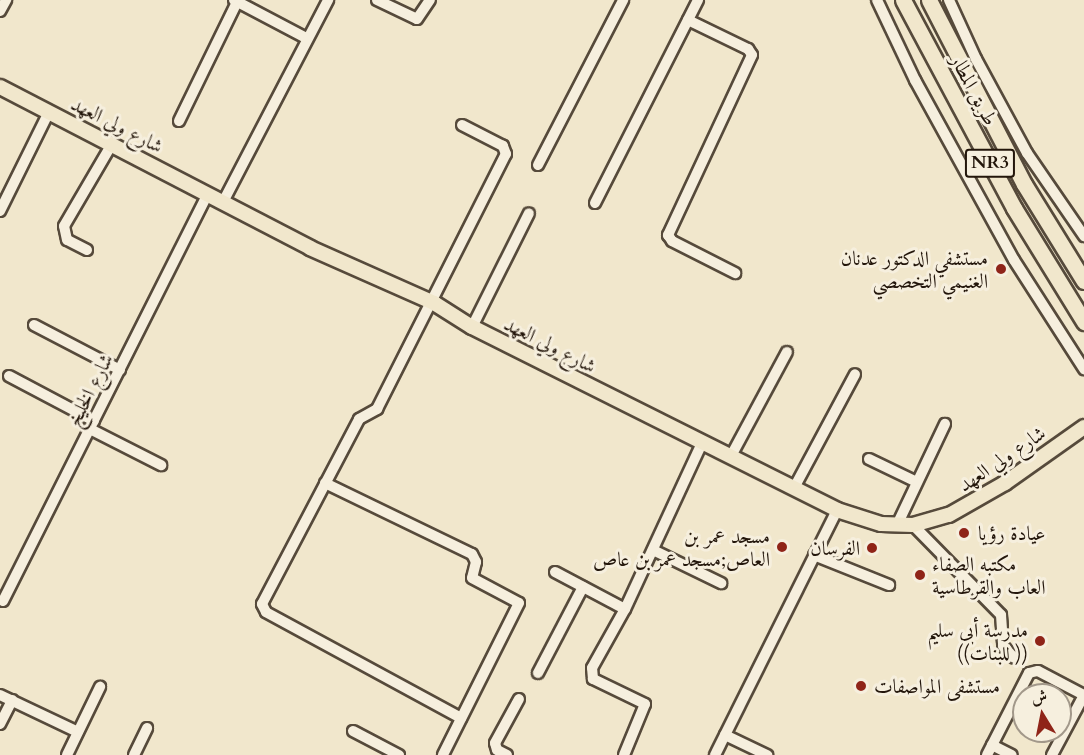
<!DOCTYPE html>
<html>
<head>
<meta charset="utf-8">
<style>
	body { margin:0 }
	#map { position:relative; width:1084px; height:755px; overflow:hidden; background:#f1e7cc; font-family:Cardo,Amiri,serif }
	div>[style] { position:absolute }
	.roads { filter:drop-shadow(2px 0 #564a3b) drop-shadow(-2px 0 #564a3b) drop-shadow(0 2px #564a3b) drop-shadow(0 -2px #564a3b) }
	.minor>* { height:10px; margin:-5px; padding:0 5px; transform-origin:5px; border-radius:5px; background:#f6efde }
	.major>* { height:14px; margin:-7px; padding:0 7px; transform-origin:7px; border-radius:7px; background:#f1e7cc }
	.highway>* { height:15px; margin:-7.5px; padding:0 7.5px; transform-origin:7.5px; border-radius:7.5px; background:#f1e7cc }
	.dots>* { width:16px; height:16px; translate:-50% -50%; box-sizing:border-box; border:3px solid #f6efde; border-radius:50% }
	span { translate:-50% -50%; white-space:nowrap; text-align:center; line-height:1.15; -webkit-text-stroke:6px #f6efde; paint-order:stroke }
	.shield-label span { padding:2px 4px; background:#f6efde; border:2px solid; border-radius:4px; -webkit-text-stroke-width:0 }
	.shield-label { font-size:18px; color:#23160b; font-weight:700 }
	.street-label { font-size:20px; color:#23160b }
	.poi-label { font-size:20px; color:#23160b }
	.right { translate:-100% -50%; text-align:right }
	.left { translate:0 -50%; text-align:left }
	.north { position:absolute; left:1012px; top:683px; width:60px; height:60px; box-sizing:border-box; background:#f6efde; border:2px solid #a2988a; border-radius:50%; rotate:350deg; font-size:16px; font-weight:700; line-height:24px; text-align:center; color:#23160b }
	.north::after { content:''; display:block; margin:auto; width:21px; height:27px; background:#8f2418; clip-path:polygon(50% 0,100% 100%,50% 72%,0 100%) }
</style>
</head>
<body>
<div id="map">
	<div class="roads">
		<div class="minor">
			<i style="left:234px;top:0;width:81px;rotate:27.8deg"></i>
			<i style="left:377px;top:0;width:44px;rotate:25.4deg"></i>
			<i style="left:417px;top:19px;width:23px;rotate:-56deg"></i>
			<i style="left:877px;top:0;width:89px;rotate:64.6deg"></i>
			<i style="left:915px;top:80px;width:205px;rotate:61.2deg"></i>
			<i style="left:1014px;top:260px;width:130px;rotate:57.3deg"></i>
			<i style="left:949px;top:0;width:65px;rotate:65.4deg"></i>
			<i style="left:976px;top:59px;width:107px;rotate:61.5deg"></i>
			<i style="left:1027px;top:153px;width:101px;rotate:55.5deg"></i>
			<i style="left:0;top:11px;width:13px;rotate:-61deg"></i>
			<i style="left:688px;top:20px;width:67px;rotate:25.8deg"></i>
			<i style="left:748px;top:49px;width:7px;rotate:56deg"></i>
			<i style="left:752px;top:55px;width:199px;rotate:115deg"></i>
			<i style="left:668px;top:235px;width:7px;rotate:56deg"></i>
			<i style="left:672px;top:241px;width:71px;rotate:26.9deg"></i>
			<i style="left:179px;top:121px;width:132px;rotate:-64deg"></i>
			<i style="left:538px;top:165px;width:186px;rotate:-62.7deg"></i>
			<i style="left:223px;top:202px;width:228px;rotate:-62.5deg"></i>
			<i style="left:595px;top:203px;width:228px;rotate:-63.1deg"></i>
			<i style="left:0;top:211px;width:110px;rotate:-63.7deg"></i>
			<i style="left:87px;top:250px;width:22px;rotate:-153deg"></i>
			<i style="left:67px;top:240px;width:14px;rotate:-102deg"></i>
			<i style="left:64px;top:226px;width:95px;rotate:-59.7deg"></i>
			<i style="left:34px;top:325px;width:97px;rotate:27.6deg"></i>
			<i style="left:472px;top:327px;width:127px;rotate:-63.4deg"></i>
			<i style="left:9px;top:376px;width:96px;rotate:27.9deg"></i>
			<i style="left:90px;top:429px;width:80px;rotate:26.9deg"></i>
			<i style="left:731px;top:456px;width:118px;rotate:-61.7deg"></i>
			<i style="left:869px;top:459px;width:53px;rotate:25.6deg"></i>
			<i style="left:325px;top:483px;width:163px;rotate:25.8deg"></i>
			<i style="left:472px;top:554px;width:9px;rotate:63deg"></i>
			<i style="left:476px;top:562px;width:16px;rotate:104deg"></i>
			<i style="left:472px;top:578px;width:53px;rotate:28deg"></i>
			<i style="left:519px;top:603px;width:170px;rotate:116.6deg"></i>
			<i style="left:794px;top:488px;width:129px;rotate:-61.8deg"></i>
			<i style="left:897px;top:525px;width:112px;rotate:-64.6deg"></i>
			<i style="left:913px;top:525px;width:126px;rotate:45.6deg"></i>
			<i style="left:1001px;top:615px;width:31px;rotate:86deg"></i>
			<i style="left:1003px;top:646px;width:16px;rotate:47deg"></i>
			<i style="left:653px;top:550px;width:76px;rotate:25.9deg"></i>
			<i style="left:814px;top:555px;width:81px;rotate:21.8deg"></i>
			<i style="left:555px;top:572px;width:79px;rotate:27.9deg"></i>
			<i style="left:3px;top:601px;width:456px;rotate:-63.3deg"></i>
			<i style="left:538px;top:673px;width:97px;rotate:-62.4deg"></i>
			<i style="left:0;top:695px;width:86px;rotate:25.4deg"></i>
			<i style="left:461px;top:718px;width:222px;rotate:-151.5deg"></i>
			<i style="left:266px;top:612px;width:9px;rotate:-117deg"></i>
			<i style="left:262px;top:604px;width:209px;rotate:-62.3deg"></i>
			<i style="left:359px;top:419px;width:21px;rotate:-29deg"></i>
			<i style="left:377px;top:409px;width:286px;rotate:-63.2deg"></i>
			<i style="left:506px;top:154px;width:9px;rotate:-111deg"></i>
			<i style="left:503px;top:146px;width:46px;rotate:-152.9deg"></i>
			<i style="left:0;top:724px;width:27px;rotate:-63deg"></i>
			<i style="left:353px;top:731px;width:52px;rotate:27.6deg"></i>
			<i style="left:725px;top:735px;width:47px;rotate:25.5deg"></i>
			<i style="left:992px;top:745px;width:22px;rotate:27deg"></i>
			<i style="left:67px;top:755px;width:76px;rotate:-64.1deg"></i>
			<i style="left:134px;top:755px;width:30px;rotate:-64deg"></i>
			<i style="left:507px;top:755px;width:11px;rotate:-153deg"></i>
			<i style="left:497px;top:750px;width:7px;rotate:-106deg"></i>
			<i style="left:495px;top:743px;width:50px;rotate:-61.4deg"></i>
			<i style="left:624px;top:755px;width:55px;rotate:-67.6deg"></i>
			<i style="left:645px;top:704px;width:58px;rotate:-154.3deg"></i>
			<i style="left:593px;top:679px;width:11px;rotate:-95deg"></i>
			<i style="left:592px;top:668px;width:68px;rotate:-60.8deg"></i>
			<i style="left:625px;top:609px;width:183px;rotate:-65.1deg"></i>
			<i style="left:715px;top:755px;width:274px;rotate:-63.5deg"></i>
			<i style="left:987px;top:755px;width:92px;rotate:-62.9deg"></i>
			<i style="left:1029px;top:673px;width:9px;rotate:-13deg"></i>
			<i style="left:1038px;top:671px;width:52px;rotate:27.6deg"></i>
			<i style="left:1052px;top:755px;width:68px;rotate:-61.9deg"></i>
		</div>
		<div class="major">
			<i style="left:0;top:87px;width:349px;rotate:27.4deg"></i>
			<i style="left:310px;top:248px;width:136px;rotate:23.9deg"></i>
			<i style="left:434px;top:303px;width:45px;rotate:32.3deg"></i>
			<i style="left:472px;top:327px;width:408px;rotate:26.6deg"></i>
			<i style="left:837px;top:510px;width:46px;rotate:17.7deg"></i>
			<i style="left:881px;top:524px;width:32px;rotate:2deg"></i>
			<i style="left:913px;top:525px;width:37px;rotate:-16deg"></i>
			<i style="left:949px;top:515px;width:64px;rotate:-29.7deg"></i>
			<i style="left:1005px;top:483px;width:97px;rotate:-35.3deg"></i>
		</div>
		<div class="highway">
			<i style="left:903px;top:0;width:236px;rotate:61.9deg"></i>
			<i style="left:1014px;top:208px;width:134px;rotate:58.4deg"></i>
			<i style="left:929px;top:0;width:207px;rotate:62.7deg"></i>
			<i style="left:1024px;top:184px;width:114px;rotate:58.3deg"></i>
		</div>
	</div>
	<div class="dots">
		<i style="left:1001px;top:269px;background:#8f2418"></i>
		<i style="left:964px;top:533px;background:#8f2418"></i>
		<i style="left:782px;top:547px;background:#8f2418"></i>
		<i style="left:872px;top:548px;background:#8f2418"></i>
		<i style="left:920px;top:575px;background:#8f2418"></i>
		<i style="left:1040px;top:641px;background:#8f2418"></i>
		<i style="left:861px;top:686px;background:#8f2418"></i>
	</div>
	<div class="shield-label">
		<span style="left:990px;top:163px">NR3</span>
	</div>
	<div class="street-label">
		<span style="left:974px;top:90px;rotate:62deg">طريق المطار</span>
		<span style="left:117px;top:125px;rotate:27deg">شارع ولي العهد</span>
		<span style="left:550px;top:345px;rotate:27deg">شارع ولي العهد</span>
		<span style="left:90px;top:390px;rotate:-63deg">شارع الخليخ</span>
		<span style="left:1002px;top:459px;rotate:-34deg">شارع ولي العهد</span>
	</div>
	<div class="poi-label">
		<span class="right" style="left:988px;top:270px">مستشفي الدكتور عدنان<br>الغنيمي التخصصي</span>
		<span class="left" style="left:978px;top:533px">عيادة رؤيا</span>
		<span class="right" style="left:770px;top:548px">مسجد عمر بن<br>العاص;مسجد عمر بن عاص</span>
		<span class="right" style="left:860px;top:548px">الفرسان</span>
		<span class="left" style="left:932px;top:576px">مكتبه الصفاء<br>العاب والقرطاسية</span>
		<span class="right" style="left:1028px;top:642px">مدرسة أبي سليم<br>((للبنات ))</span>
		<span class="left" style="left:874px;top:686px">مستشفى المواصفات</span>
	</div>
	<div class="north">ش</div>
</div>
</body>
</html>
